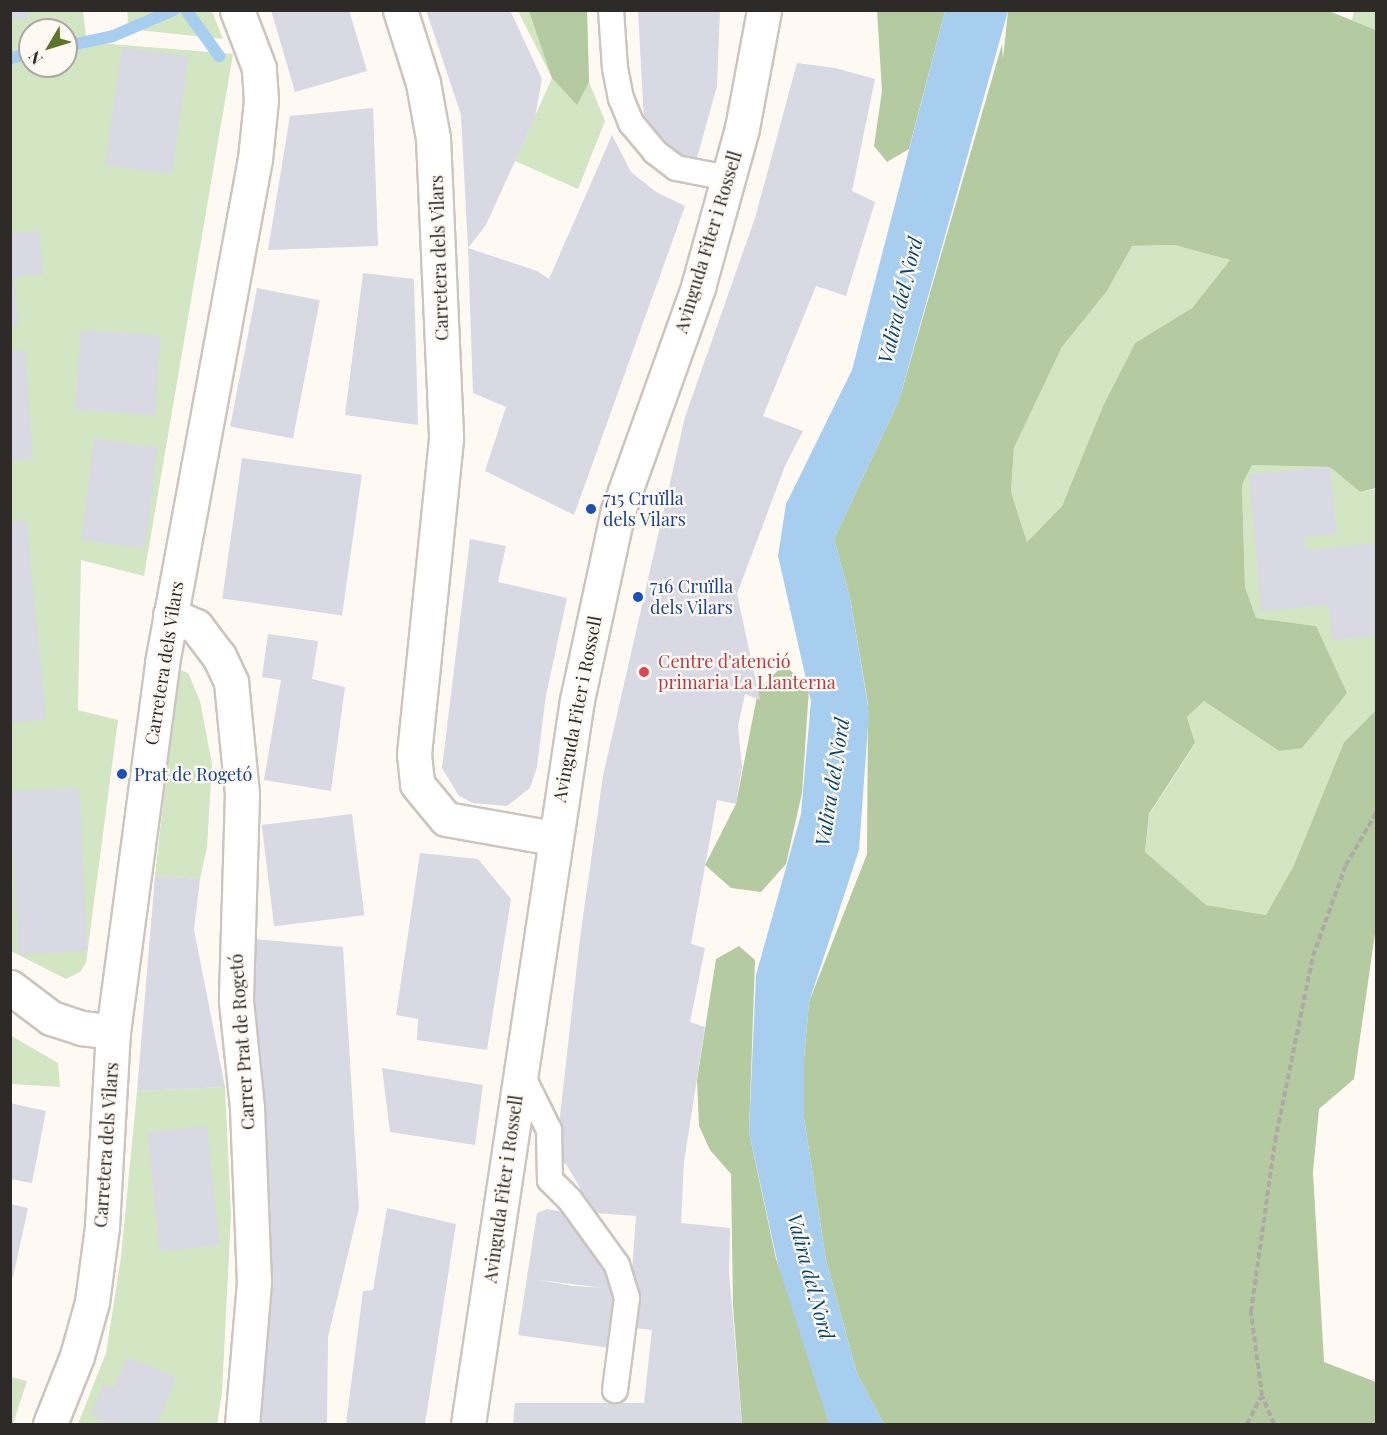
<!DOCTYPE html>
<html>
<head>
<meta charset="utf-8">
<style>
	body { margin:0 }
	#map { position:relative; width:1387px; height:1435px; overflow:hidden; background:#fff9f4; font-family:"Playfair Display",serif }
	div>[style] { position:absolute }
	.green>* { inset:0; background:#d2e6c3 }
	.forest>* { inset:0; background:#b4cba1 }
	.water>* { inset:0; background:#a7ceef }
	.stream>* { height:12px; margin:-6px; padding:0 6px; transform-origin:6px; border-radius:6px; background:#a7ceef }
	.building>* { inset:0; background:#d8d9e2; transform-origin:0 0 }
	.path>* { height:4px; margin-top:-2px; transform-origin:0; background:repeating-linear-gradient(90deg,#aea9a5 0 6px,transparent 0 9px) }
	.roads { filter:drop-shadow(2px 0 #ccc5bf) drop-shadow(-2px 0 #ccc5bf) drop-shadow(0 2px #ccc5bf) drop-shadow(0 -2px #ccc5bf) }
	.service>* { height:24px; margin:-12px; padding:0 12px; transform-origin:12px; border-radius:12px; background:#fff }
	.minor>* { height:33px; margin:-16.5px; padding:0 16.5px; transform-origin:16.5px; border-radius:16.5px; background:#fff }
	.tertiary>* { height:33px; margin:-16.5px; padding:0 16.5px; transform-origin:16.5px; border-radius:16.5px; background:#fff }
	.primary>* { height:33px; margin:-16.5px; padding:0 16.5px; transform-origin:16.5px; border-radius:16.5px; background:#fff }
	.dots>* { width:16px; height:16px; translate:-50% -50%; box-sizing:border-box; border:3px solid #fff9f4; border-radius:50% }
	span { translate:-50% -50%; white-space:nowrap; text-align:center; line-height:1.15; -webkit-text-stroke:4.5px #fff9f4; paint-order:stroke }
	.street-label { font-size:18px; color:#2d2a28 }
	.transit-label { font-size:18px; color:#164399 }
	.left { translate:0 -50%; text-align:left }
	.health-label { font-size:18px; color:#be3a42 }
	.water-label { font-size:20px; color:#02446d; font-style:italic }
	.frame { position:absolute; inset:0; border:12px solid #2d2a28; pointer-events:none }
	.north { position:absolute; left:18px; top:18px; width:60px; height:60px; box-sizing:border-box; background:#fff9f4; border:2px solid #aba6a2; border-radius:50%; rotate:232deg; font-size:16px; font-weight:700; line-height:24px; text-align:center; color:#2d2a28 }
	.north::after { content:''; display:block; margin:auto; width:21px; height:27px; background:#5a762a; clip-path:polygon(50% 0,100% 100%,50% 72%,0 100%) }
</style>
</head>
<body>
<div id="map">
	<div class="green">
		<i style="clip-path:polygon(evenodd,10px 11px,83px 11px,87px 42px,233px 54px,144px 576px,81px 560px,78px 710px,118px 720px,86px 963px,80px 972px,66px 979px,11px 951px,10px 11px,30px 30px,66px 30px,66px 66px,30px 66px,30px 30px)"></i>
		<i style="clip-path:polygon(127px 11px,212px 11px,223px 39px,129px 29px)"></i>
		<i style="clip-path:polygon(518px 11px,587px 11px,589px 82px,605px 121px,578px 189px,515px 161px,552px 78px)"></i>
		<i style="clip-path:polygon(1354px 11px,1376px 11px,1376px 30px,1352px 20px)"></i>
		<i style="clip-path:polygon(1174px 245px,1230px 260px,1192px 308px,1135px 343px,1103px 406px,1062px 506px,1027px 542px,1011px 492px,1014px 448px,1062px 347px,1107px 291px,1132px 246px)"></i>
		<i style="clip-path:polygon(1252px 465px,1330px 467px,1360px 492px,1376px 489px,1376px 710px,1344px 742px,1294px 865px,1266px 915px,1206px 905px,1145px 853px,1149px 815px,1195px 744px,1187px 717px,1205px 700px,1279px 751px,1316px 626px,1256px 618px,1245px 587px,1242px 485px)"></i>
		<i style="clip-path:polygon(178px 669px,188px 673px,200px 701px,212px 764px,207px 847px,200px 879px,155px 876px)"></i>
		<i style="clip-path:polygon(10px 1035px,58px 1063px,60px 1087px,11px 1084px)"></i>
		<i style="clip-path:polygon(225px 1087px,231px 1215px,222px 1393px,217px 1424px,78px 1424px,106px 1353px,121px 1257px,137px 1091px)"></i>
		<i style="clip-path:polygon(11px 1377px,27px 1381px,13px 1424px,10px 1424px)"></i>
	</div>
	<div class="forest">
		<i style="clip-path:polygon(529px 11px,587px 11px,589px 82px,577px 105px,552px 78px)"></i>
		<i style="clip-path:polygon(877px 11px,945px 11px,909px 149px,887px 162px,874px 146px,882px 91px)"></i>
		<i style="clip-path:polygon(evenodd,1008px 11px,1329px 11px,1376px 30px,1376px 488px,1360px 492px,1330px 467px,1252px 465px,1242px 485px,1245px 587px,1256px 618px,1316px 626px,1347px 693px,1302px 748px,1279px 751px,1204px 701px,1187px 717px,1195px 743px,1149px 814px,1145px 852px,1206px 905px,1266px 915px,1294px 865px,1344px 742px,1376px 710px,1376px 927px,1354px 1079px,1319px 1109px,1313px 1172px,1324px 1362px,1376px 1382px,1376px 1424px,884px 1424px,857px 1374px,826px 1260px,804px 1118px,804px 1058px,809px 1002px,867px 854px,868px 704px,850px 598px,834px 539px,899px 400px,1002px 44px,1003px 59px,1008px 11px,1174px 245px,1230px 260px,1192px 308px,1135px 343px,1103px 406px,1062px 506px,1027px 542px,1011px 492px,1014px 448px,1062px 347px,1107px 291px,1132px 246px,1174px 245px)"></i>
		<i style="clip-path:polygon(784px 664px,809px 689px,802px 793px,786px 864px,761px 892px,731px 888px,705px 865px,736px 804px,758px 691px)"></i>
		<i style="clip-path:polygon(739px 946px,755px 960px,749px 1132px,776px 1259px,834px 1424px,742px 1424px,733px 1306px,731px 1174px,710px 1150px,699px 1126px,697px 1080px,716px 959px)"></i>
	</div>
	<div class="water">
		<i style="clip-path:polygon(945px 11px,1008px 11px,899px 400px,834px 539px,850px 598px,869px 712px,859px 850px,809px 1002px,804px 1058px,804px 1118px,826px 1260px,857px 1374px,884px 1424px,829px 1424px,778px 1265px,749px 1132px,756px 975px,801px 814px,811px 701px,778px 556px,786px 504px,852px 370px)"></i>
	</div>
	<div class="stream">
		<i style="left:186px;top:10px;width:57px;rotate:54.3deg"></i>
		<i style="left:66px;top:46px;width:48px;rotate:-12deg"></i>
		<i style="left:113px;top:36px;width:66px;rotate:-23.1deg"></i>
		<i style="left:10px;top:58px;width:20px;rotate:-11deg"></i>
	</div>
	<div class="building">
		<i style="left:10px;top:10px;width:18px;height:9px"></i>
		<i style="clip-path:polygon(271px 10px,349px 10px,367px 71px,295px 92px)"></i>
		<i style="clip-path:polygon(426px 10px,510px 10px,542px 79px,535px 117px,486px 225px,468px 248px,461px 115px)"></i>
		<i style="clip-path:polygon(638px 10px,720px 10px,717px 86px,695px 165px,686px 170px,644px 121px)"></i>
		<i style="left:122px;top:47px;width:67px;height:119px;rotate:8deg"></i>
		<i style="clip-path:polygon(797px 63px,835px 68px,875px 79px,852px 191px,875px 202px,846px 296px,816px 286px,763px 416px,803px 431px,785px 466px,737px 594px,760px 700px,745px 694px,738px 726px,742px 767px,736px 804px,717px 800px,691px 944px,705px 948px,690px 1022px,705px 1027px,684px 1162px,681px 1223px,730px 1228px,729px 1272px,742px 1424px,513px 1424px,515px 1403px,644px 1403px,652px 1330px,635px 1328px,637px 1285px,631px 1285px,636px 1216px,595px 1213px,566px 1164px,555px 1161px,580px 938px,603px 776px,685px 417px,755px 218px)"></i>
		<i style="clip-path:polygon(373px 108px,378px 246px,268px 250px,290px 116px)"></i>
		<i style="clip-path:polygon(612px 135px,631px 172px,656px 192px,685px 206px,574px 515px,485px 471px,506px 407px,473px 393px,468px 248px,537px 271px,549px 279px)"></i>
		<i style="clip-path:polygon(39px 231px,43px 274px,14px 277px,18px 326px,10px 327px,10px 233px)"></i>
		<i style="clip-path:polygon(363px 273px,414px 279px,418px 425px,345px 415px)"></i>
		<i style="left:257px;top:288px;width:64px;height:141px;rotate:11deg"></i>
		<i style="left:81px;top:330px;width:80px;height:80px;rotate:4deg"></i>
		<i style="clip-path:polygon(25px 350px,33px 459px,10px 461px,10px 351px)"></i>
		<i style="left:94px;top:439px;width:64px;height:102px;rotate:7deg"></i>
		<i style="left:242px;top:458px;width:121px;height:142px;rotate:8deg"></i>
		<i style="clip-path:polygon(1330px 467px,1337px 534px,1304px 537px,1306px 550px,1376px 543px,1376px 636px,1332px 640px,1329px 605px,1261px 611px,1249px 474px)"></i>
		<i style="clip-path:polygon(26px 520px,46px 719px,10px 723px,10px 522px)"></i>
		<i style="clip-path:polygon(470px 539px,506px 546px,498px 582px,567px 598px,546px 695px,537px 767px,530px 788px,507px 806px,473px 803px,459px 796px,442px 768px)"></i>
		<i style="clip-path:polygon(268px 634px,318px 641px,312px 679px,345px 687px,331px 791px,264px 780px,281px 680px,262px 677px)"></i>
		<i style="left:79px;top:788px;width:163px;height:69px;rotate:87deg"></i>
		<i style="left:352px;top:814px;width:102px;height:91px;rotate:83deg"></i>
		<i style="clip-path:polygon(420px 853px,478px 859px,511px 899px,487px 1050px,417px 1040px,418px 1019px,396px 1015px)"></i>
		<i style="clip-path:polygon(155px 876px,200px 879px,194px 930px,225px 1087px,137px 1091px)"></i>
		<i style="clip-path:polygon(253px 939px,343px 947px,359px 1208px,328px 1337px,327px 1424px,252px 1424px,262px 1200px)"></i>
		<i style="clip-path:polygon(382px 1068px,483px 1085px,475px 1145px,390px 1132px)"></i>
		<i style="clip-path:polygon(10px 1103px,46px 1111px,32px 1183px,10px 1179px)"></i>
		<i style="left:207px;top:1126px;width:120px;height:60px;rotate:84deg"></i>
		<i style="clip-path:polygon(10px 1204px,28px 1208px,13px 1277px,10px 1276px)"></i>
		<i style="clip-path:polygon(387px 1208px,456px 1224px,425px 1424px,346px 1424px,363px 1291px,373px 1290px)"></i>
		<i style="clip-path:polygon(evenodd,547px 1209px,568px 1213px,614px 1282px,610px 1348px,518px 1335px,537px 1213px,547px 1209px,539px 1280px,604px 1288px,573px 1286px,539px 1280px)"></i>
		<i style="clip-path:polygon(127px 1357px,176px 1377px,157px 1424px,100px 1424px,102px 1419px,91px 1415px,103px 1384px,114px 1388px)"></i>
	</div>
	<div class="path">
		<i style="left:1247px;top:1424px;width:30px;rotate:-63deg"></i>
		<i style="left:1274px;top:1424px;width:30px;rotate:-113deg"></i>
		<i style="left:1262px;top:1396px;width:85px;rotate:-97.5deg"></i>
		<i style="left:1251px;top:1312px;width:173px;rotate:-82deg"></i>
		<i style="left:1275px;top:1141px;width:189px;rotate:-78.4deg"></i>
		<i style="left:1313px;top:956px;width:97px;rotate:-70.1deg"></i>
		<i style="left:1346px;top:865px;width:60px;rotate:-60deg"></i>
	</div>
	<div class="roads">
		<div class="service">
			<i style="left:611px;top:10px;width:58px;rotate:86.1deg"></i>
			<i style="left:615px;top:68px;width:31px;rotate:79deg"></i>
			<i style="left:621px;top:98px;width:27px;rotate:68deg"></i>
			<i style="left:631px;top:123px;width:38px;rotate:50deg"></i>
			<i style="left:655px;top:152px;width:26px;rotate:37deg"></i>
			<i style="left:676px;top:168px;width:53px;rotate:10.9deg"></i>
			<i style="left:520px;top:1071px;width:66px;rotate:63.8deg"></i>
			<i style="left:549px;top:1130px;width:50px;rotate:88.9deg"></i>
			<i style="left:550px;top:1180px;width:28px;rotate:45deg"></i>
			<i style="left:570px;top:1200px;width:80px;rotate:54.1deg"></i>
			<i style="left:617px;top:1265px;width:34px;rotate:73deg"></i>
			<i style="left:627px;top:1298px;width:93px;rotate:97.4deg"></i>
		</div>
		<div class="minor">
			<i style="left:170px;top:615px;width:28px;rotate:23deg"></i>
			<i style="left:196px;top:626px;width:38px;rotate:53deg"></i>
			<i style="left:219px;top:656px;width:29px;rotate:65deg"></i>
			<i style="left:231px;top:682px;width:113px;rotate:84.4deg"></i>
			<i style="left:242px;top:794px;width:207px;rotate:91.7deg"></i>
			<i style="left:236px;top:1001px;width:108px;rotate:84.1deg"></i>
			<i style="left:247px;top:1108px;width:174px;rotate:87.7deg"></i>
			<i style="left:254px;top:1282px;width:143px;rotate:94.8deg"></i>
			<i style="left:10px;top:987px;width:51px;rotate:37.1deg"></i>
			<i style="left:51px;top:1018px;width:32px;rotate:18deg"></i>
			<i style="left:81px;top:1028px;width:32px;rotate:7deg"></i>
		</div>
		<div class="tertiary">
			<i style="left:400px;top:10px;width:77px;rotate:72.5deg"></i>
			<i style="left:423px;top:83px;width:56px;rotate:79.7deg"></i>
			<i style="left:433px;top:138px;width:301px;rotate:87.5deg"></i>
			<i style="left:446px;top:439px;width:317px;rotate:95.8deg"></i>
			<i style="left:414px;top:754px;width:30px;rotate:84deg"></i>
			<i style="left:417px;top:784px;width:45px;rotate:50.4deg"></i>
			<i style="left:446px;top:819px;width:109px;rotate:10.1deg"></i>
			<i style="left:50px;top:1424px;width:73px;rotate:-68.3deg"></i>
			<i style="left:77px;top:1356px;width:56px;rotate:-74.5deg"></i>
			<i style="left:92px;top:1302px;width:76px;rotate:-82.4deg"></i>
			<i style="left:102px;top:1227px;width:195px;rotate:-86.8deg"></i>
			<i style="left:113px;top:1032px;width:372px;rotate:-82.4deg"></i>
			<i style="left:162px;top:663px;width:513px;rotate:-79.55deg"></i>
			<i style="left:255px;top:159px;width:59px;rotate:-84.2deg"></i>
			<i style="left:261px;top:100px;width:32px;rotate:-94deg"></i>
			<i style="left:259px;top:68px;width:62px;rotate:-110.8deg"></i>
		</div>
		<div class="primary">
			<i style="left:468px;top:1424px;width:732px;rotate:-81.44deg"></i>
			<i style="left:577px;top:700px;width:193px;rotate:-77.8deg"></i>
			<i style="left:618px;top:511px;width:238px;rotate:-70.3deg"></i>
			<i style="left:698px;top:287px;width:165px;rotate:-74.5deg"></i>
			<i style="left:742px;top:128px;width:120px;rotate:-79.4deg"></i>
		</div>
	</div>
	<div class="dots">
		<i style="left:591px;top:509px;background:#1a4fb4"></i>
		<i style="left:638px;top:597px;background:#1a4fb4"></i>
		<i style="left:644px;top:672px;background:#e0444e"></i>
		<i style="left:122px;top:774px;background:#1a4fb4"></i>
	</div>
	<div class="street-label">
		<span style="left:708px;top:242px;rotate:-73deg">Avinguda Fiter i Rossell</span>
		<span style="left:439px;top:258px;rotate:-92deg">Carretera dels Vilars</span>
		<span style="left:164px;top:663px;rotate:-81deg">Carretera dels Vilars</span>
		<span style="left:577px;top:709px;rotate:-79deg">Avinguda Fiter i Rossell</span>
		<span style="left:242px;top:1042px;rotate:-94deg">Carrer Prat de Rogetó</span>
		<span style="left:106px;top:1145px;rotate:-86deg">Carretera dels Vilars</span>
		<span style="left:503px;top:1189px;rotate:-82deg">Avinguda Fiter i Rossell</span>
	</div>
	<div class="transit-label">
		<span class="left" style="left:603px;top:509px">715 Cruïlla<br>dels Vilars</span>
		<span class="left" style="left:650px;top:597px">716 Cruïlla<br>dels Vilars</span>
		<span class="left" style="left:134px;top:774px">Prat de Rogetó</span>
	</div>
	<div class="health-label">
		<span class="left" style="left:658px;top:672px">Centre d'atenció<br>primaria La Llanterna</span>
	</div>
	<div class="water-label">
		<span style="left:899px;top:300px;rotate:-76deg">Valira del Nord</span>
		<span style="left:831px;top:782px;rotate:-81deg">Valira del Nord</span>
		<span style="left:812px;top:1276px;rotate:75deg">Valira del Nord</span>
	</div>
	<div class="frame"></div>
	<div class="north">N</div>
</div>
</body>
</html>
